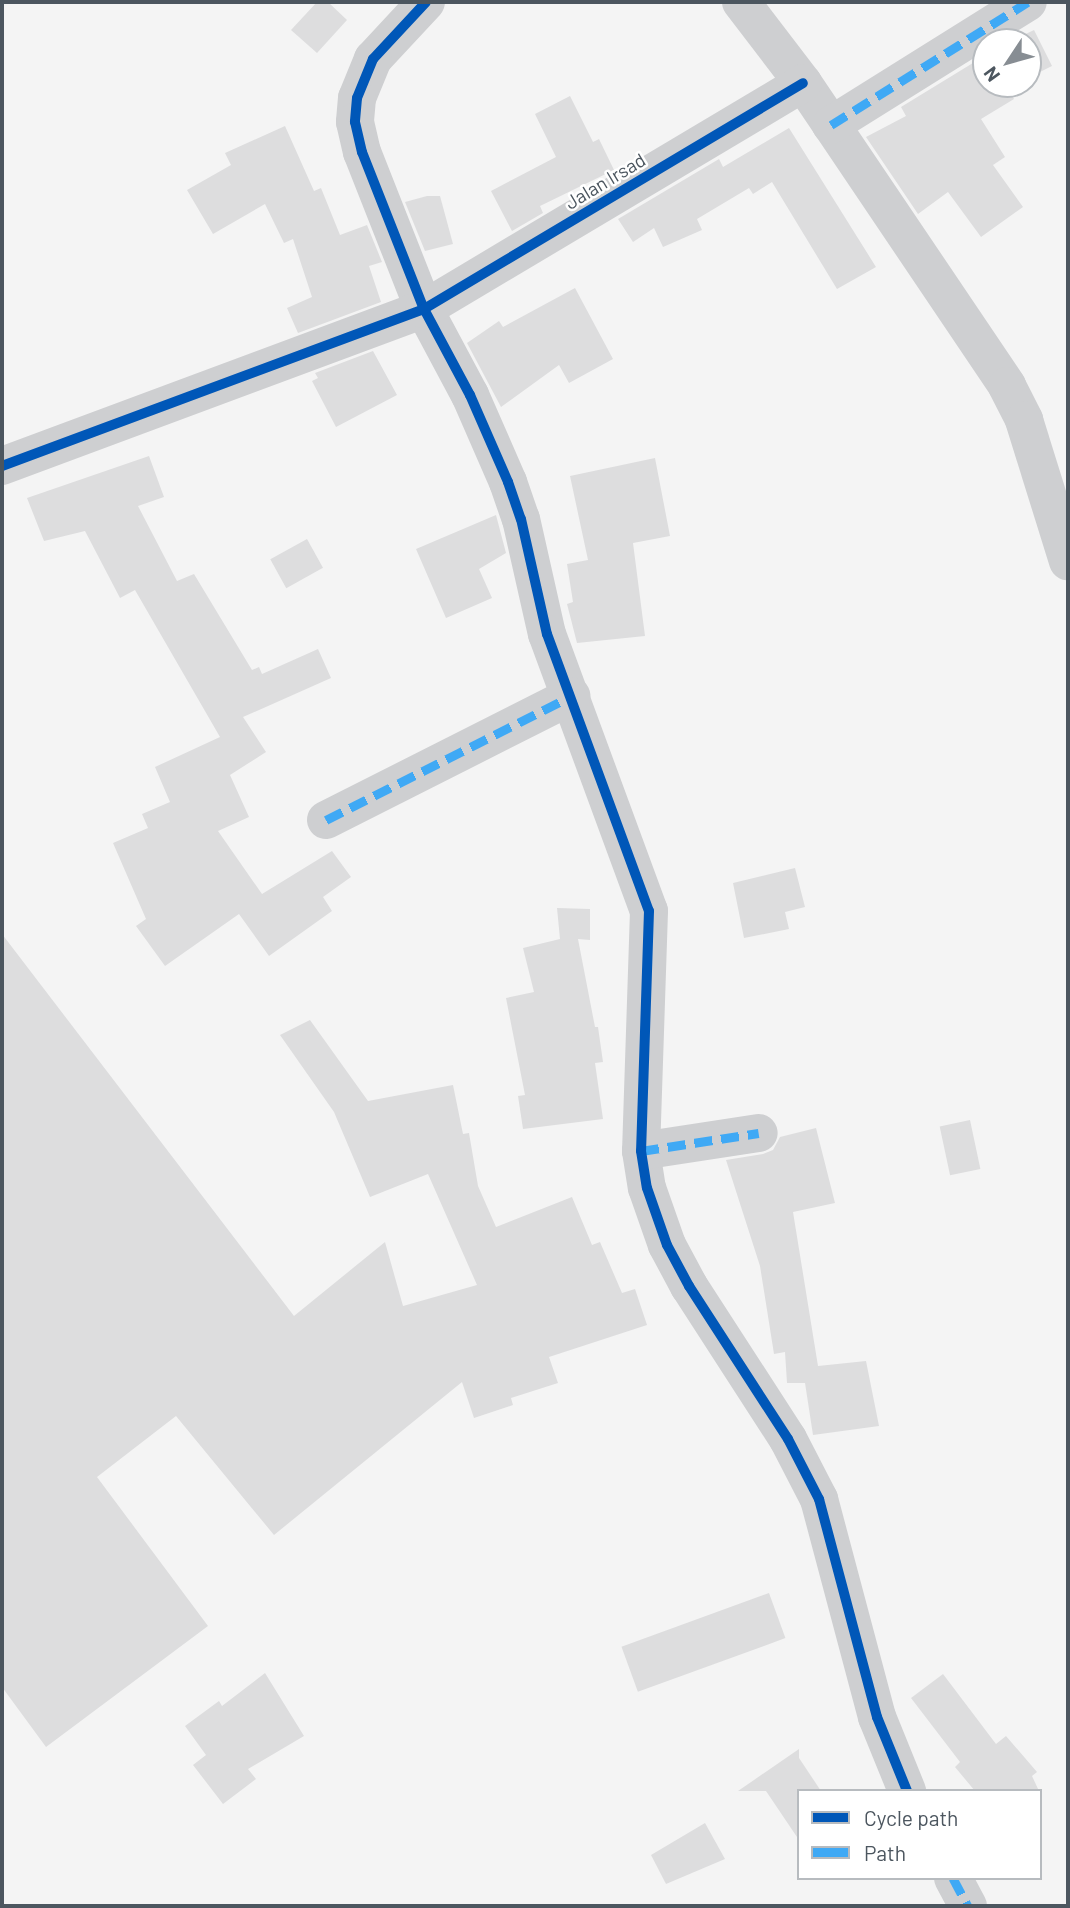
<!DOCTYPE html>
<html>
<head>
<meta charset="utf-8">
<style>
	body { margin:0 }
	#map { position:relative; width:1070px; height:1908px; overflow:hidden; background:#f4f4f4; font-family:Barlow,sans-serif }
	div>[style] { position:absolute }
	.building>* { inset:0; background:#ddddde; transform-origin:0 0 }
	.street>* { height:38px; margin:-19px; padding:0 19px; transform-origin:19px; border-radius:19px; background:#cecfd1 }
	.quiet>* { height:9px; margin-top:-4.5px; transform-origin:0; background:repeating-linear-gradient(90deg,#3fa9f5 0 18px,transparent 0 27px) }
	.cycleway>* { height:10px; margin:-5px; padding:0 5px; transform-origin:5px; border-radius:5px; background:#0057b8 }
	span { translate:-50% -50%; white-space:nowrap; text-align:center; line-height:1.15; -webkit-text-stroke:5px #fff; paint-order:stroke }
	.street-label { font-size:19px; color:#4c565f }
	.frame { position:absolute; inset:0; border:4px solid #4c565f; pointer-events:none }
	.legend { position:absolute; left:797px; top:1789px; width:245px; height:91px; box-sizing:border-box; background:#fff; border:2px solid #b7bbbf; margin:0; padding:9px 12px; list-style:none; font-size:21px; color:#4c565f }
	.legend li { display:flex; align-items:center; gap:14px; height:35px }
	.legend b { width:35px; border:2px solid #b7bbbf }
	.north { position:absolute; left:972px; top:28px; width:70px; height:70px; box-sizing:border-box; background:#fff; border:2px solid #b7bbbf; border-radius:50%; rotate:234deg; font-size:19px; font-weight:700; line-height:28px; text-align:center; color:#4c565f }
	.north::after { content:''; display:block; margin:auto; width:24px; height:32px; background:#878d93; clip-path:polygon(50% 0,100% 100%,50% 72%,0 100%) }
</style>
</head>
<body>
<div id="map">
	<div class="building">
		<i style="clip-path:polygon(317px 2px,328px 2px,347px 20px,317px 53px,291px 30px)"></i>
		<i style="clip-path:polygon(1034px 30px,1052px 66px,1028px 78px,1028px 42px,1009px 42px)"></i>
		<i style="clip-path:polygon(986px 55px,986px 84px,1016px 84px,1008px 88px,1014px 99px,981px 119px,1005px 157px,993px 165px,1023px 207px,981px 237px,948px 192px,918px 214px,866px 137px,906px 116px,901px 107px)"></i>
		<i style="clip-path:polygon(570px 96px,593px 142px,599px 139px,614px 170px,540px 206px,543px 213px,512px 231px,491px 191px,556px 157px,535px 114px)"></i>
		<i style="clip-path:polygon(285px 126px,314px 191px,321px 188px,340px 235px,367px 225px,382px 262px,369px 266px,381px 302px,298px 333px,287px 308px,312px 297px,293px 239px,284px 243px,265px 204px,213px 234px,187px 190px,231px 165px,225px 153px)"></i>
		<i style="clip-path:polygon(789px 128px,876px 267px,837px 289px,772px 182px,753px 194px,749px 188px,697px 219px,702px 230px,663px 247px,654px 228px,633px 242px,618px 219px,719px 159px,723px 167px)"></i>
		<i style="clip-path:polygon(427px 196px,440px 196px,453px 244px,425px 251px,405px 202px)"></i>
		<i style="clip-path:polygon(575px 288px,613px 359px,569px 383px,559px 365px,501px 407px,467px 343px,499px 321px,503px 327px)"></i>
		<i style="clip-path:polygon(373px 351px,397px 395px,336px 427px,312px 381px,318px 378px,315px 373px)"></i>
		<i style="clip-path:polygon(149px 456px,164px 497px,138px 506px,177px 581px,194px 574px,252px 670px,259px 667px,262px 674px,318px 649px,331px 678px,243px 717px,266px 752px,230px 775px,249px 817px,218px 831px,262px 894px,332px 851px,351px 877px,323px 897px,332px 911px,269px 956px,239px 914px,165px 966px,136px 926px,146px 919px,113px 843px,148px 828px,142px 814px,170px 802px,155px 767px,220px 737px,135px 590px,120px 598px,85px 531px,44px 541px,27px 498px)"></i>
		<i style="clip-path:polygon(655px 458px,670px 536px,633px 543px,645px 636px,577px 643px,567px 604px,573px 602px,567px 564px,588px 560px,570px 476px)"></i>
		<i style="clip-path:polygon(496px 515px,506px 553px,479px 569px,492px 598px,446px 618px,416px 549px)"></i>
		<i style="left:307px;top:539px;width:33px;height:42px;rotate:61deg"></i>
		<i style="clip-path:polygon(795px 868px,805px 907px,785px 912px,789px 929px,744px 938px,733px 883px)"></i>
		<i style="clip-path:polygon(557px 908px,590px 909px,590px 940px,578px 939px,595px 1027px,598px 1027px,603px 1062px,595px 1063px,603px 1119px,523px 1129px,518px 1096px,525px 1095px,506px 998px,534px 992px,523px 948px,560px 939px)"></i>
		<i style="clip-path:polygon(2px 934px,294px 1316px,385px 1242px,403px 1306px,477px 1285px,428px 1174px,370px 1197px,334px 1112px,280px 1035px,310px 1020px,368px 1101px,453px 1085px,463px 1134px,469px 1133px,478px 1186px,496px 1227px,572px 1197px,592px 1245px,600px 1242px,622px 1293px,635px 1289px,647px 1325px,549px 1357px,558px 1383px,511px 1398px,513px 1405px,474px 1418px,462px 1382px,274px 1535px,176px 1416px,97px 1477px,208px 1626px,46px 1747px,2px 1687px)"></i>
		<i style="left:970px;top:1120px;width:50px;height:31px;rotate:78deg"></i>
		<i style="clip-path:polygon(816px 1128px,835px 1203px,793px 1212px,818px 1366px,866px 1361px,879px 1426px,813px 1435px,805px 1383px,787px 1383px,785px 1352px,774px 1354px,760px 1266px,726px 1160px,763px 1154px,773px 1150px,780px 1137px)"></i>
		<i style="left:769px;top:1593px;width:48px;height:157px;rotate:70deg"></i>
		<i style="clip-path:polygon(265px 1673px,304px 1736px,248px 1769px,256px 1779px,223px 1804px,193px 1765px,206px 1755px,185px 1726px,219px 1701px,222px 1706px)"></i>
		<i style="clip-path:polygon(943px 1674px,996px 1744px,1006px 1736px,1037px 1772px,1032px 1776px,1039px 1791px,975px 1791px,955px 1767px,960px 1762px,911px 1698px)"></i>
		<i style="clip-path:polygon(799px 1749px,799px 1758px,821px 1791px,799px 1791px,799px 1840px,766px 1791px,738px 1791px)"></i>
		<i style="clip-path:polygon(705px 1823px,725px 1859px,666px 1884px,651px 1855px)"></i>
	</div>
	<div class="street">
		<i style="left:426px;top:2px;width:78px;rotate:132.9deg"></i>
		<i style="left:373px;top:59px;width:42px;rotate:112.3deg"></i>
		<i style="left:357px;top:98px;width:24px;rotate:95deg"></i>
		<i style="left:355px;top:122px;width:31px;rotate:77deg"></i>
		<i style="left:362px;top:152px;width:169px;rotate:68.5deg"></i>
		<i style="left:424px;top:309px;width:98px;rotate:61.9deg"></i>
		<i style="left:470px;top:395px;width:95px;rotate:66.4deg"></i>
		<i style="left:508px;top:482px;width:39px;rotate:71deg"></i>
		<i style="left:521px;top:519px;width:118px;rotate:77.3deg"></i>
		<i style="left:547px;top:634px;width:295px;rotate:69.8deg"></i>
		<i style="left:649px;top:911px;width:240px;rotate:91.9deg"></i>
		<i style="left:641px;top:1151px;width:37px;rotate:81deg"></i>
		<i style="left:647px;top:1188px;width:60px;rotate:70.7deg"></i>
		<i style="left:667px;top:1245px;width:47px;rotate:61.8deg"></i>
		<i style="left:689px;top:1286px;width:182px;rotate:57.1deg"></i>
		<i style="left:788px;top:1439px;width:68px;rotate:62.7deg"></i>
		<i style="left:819px;top:1499px;width:226px;rotate:75.1deg"></i>
		<i style="left:877px;top:1717px;width:80px;rotate:67.9deg"></i>
		<i style="left:741px;top:2px;width:102px;rotate:52.6deg"></i>
		<i style="left:803px;top:83px;width:365px;rotate:56deg"></i>
		<i style="left:1007px;top:386px;width:38px;rotate:63deg"></i>
		<i style="left:1024px;top:420px;width:148px;rotate:72.7deg"></i>
		<i style="left:831px;top:125px;width:232px;rotate:-32deg"></i>
		<i style="left:2px;top:466px;width:450px;rotate:-20.4deg"></i>
		<i style="left:424px;top:309px;width:441px;rotate:-30.8deg"></i>
		<i style="left:326px;top:820px;width:275px;rotate:-26.8deg"></i>
		<i style="left:641px;top:1151px;width:119px;rotate:-8.7deg"></i>
		<i style="left:953px;top:1878px;width:32px;rotate:62deg"></i>
	</div>
	<div class="quiet">
		<i style="left:831px;top:125px;width:232px;rotate:-32deg"></i>
		<i style="left:326px;top:820px;width:275px;rotate:-26.8deg"></i>
		<i style="left:641px;top:1151px;width:119px;rotate:-8.7deg"></i>
		<i style="left:953px;top:1878px;width:32px;rotate:62deg"></i>
	</div>
	<div class="cycleway">
		<i style="left:426px;top:2px;width:78px;rotate:132.9deg"></i>
		<i style="left:373px;top:59px;width:42px;rotate:112.3deg"></i>
		<i style="left:357px;top:98px;width:24px;rotate:95deg"></i>
		<i style="left:355px;top:122px;width:31px;rotate:77deg"></i>
		<i style="left:362px;top:152px;width:169px;rotate:68.5deg"></i>
		<i style="left:424px;top:309px;width:98px;rotate:61.9deg"></i>
		<i style="left:470px;top:395px;width:95px;rotate:66.4deg"></i>
		<i style="left:508px;top:482px;width:39px;rotate:71deg"></i>
		<i style="left:521px;top:519px;width:118px;rotate:77.3deg"></i>
		<i style="left:547px;top:634px;width:295px;rotate:69.8deg"></i>
		<i style="left:649px;top:911px;width:240px;rotate:91.9deg"></i>
		<i style="left:641px;top:1151px;width:37px;rotate:81deg"></i>
		<i style="left:647px;top:1188px;width:60px;rotate:70.7deg"></i>
		<i style="left:667px;top:1245px;width:47px;rotate:61.8deg"></i>
		<i style="left:689px;top:1286px;width:182px;rotate:57.1deg"></i>
		<i style="left:788px;top:1439px;width:68px;rotate:62.7deg"></i>
		<i style="left:819px;top:1499px;width:226px;rotate:75.1deg"></i>
		<i style="left:877px;top:1717px;width:80px;rotate:67.9deg"></i>
		<i style="left:2px;top:466px;width:450px;rotate:-20.4deg"></i>
		<i style="left:424px;top:309px;width:441px;rotate:-30.8deg"></i>
	</div>
	<div class="street-label">
		<span style="left:605px;top:181px;rotate:-31deg">Jalan Irsad</span>
	</div>
	<div class="frame"></div>
	<ul class="legend">
	<li><b style="height:9px;background:#0057b8"></b>Cycle path</li>
	<li><b style="height:9px;background:#3fa9f5"></b>Path</li>
	</ul>
	<div class="north">N</div>
</div>
</body>
</html>
